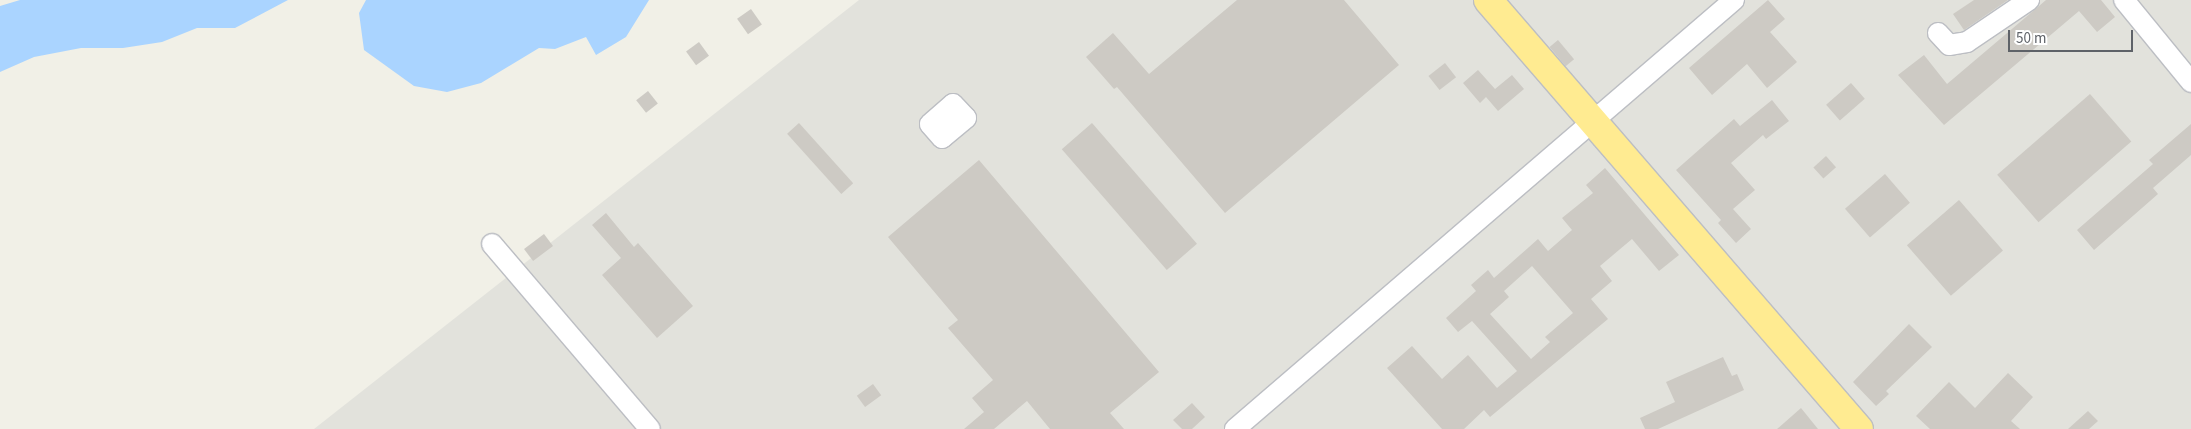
<!DOCTYPE html>
<html>
<head>
<meta charset="utf-8">
<style>
	body { margin:0 }
	#map { position:relative; width:2191px; height:429px; overflow:hidden; background:#f1f0e7; font-family:"Source Sans 3",sans-serif }
	div>[style] { position:absolute }
	.industrial>* { inset:0; background:#e2e2dc }
	.water>* { inset:0; background:#aad4ff }
	.building>* { inset:0; background:#cdcac4; transform-origin:0 0 }
	.roads { filter:drop-shadow(1px 0 #bcbec3) drop-shadow(-1px 0 #bcbec3) drop-shadow(0 1px #bcbec3) drop-shadow(0 -1px #bcbec3) }
	.minor>* { height:20px; margin:-10px; padding:0 10px; transform-origin:10px; border-radius:10px; background:#fff }
	.highway>* { height:28px; margin:-14px; padding:0 14px; transform-origin:14px; border-radius:14px; background:#ffeb91 }
	span { translate:-50% -50%; white-space:nowrap; text-align:center; line-height:1.15; -webkit-text-stroke:5px #fff; paint-order:stroke }
	.scale { position:absolute; left:2008px; top:30px; width:125px; height:22px; box-sizing:border-box; border:2px solid #5e6268; border-top:0; padding-left:6px; font-size:15px; line-height:18px; white-space:nowrap; color:#5e6268; -webkit-text-stroke:4px #fff; paint-order:stroke }
</style>
</head>
<body>
<div id="map">
	<div class="industrial">
		<i style="clip-path:polygon(859px 0,2191px 0,2191px 429px,314px 429px)"></i>
	</div>
	<div class="water">
		<i style="clip-path:polygon(20px 0,288px 0,235px 28px,197px 28px,162px 42px,123px 48px,81px 48px,34px 57px,0 72px,0 6px)"></i>
		<i style="clip-path:polygon(366px 0,649px 0,626px 37px,596px 55px,586px 37px,555px 49px,539px 48px,481px 83px,447px 92px,414px 86px,364px 50px,359px 13px)"></i>
	</div>
	<div class="building">
		<i style="clip-path:polygon(1237px 0,1344px 0,1399px 65px,1225px 213px,1117px 87px,1114px 89px,1086px 57px,1113px 33px,1149px 74px)"></i>
		<i style="clip-path:polygon(1768px 0,1785px 19px,1770px 32px,1797px 62px,1767px 88px,1747px 64px,1712px 95px,1689px 68px)"></i>
		<i style="clip-path:polygon(1974px 0,2008px 0,1964px 30px,1953px 14px)"></i>
		<i style="clip-path:polygon(2046px 0,2101px 0,2115px 17px,2097px 32px,2079px 11px,1944px 125px,1898px 75px,1924px 55px,1947px 84px)"></i>
		<i style="left:751px;top:9px;width:19px;height:17px;rotate:55deg"></i>
		<i style="left:1558px;top:40px;width:25px;height:11px;rotate:50deg"></i>
		<i style="left:699px;top:42px;width:17px;height:16px;rotate:54deg"></i>
		<i style="left:1445px;top:63px;width:18px;height:21px;rotate:52deg"></i>
		<i style="clip-path:polygon(1478px 70px,1495px 89px,1512px 75px,1524px 89px,1498px 111px,1486px 97px,1480px 103px,1463px 83px)"></i>
		<i style="left:1851px;top:83px;width:21px;height:33px;rotate:49deg"></i>
		<i style="left:648px;top:91px;width:16px;height:15px;rotate:52deg"></i>
		<i style="left:2090px;top:94px;width:63px;height:123px;rotate:49deg"></i>
		<i style="clip-path:polygon(1772px 100px,1789px 121px,1766px 139px,1763px 135px,1731px 163px,1755px 190px,1733px 209px,1751px 229px,1736px 243px,1718px 223px,1721px 220px,1676px 170px,1734px 119px,1740px 126px)"></i>
		<i style="left:799px;top:123px;width:81px;height:16px;rotate:48deg"></i>
		<i style="left:1092px;top:123px;width:160px;height:40px;rotate:49deg"></i>
		<i style="clip-path:polygon(2191px 124px,2191px 155px,2153px 188px,2158px 194px,2094px 250px,2077px 230px,2153px 164px,2149px 160px)"></i>
		<i style="left:1826px;top:156px;width:15px;height:17px;rotate:48deg"></i>
		<i style="clip-path:polygon(979px 160px,1159px 372px,1110px 413px,1124px 429px,1050px 429px,1027px 401px,994px 429px,964px 429px,984px 412px,972px 398px,993px 380px,948px 328px,958px 320px,888px 237px)"></i>
		<i style="clip-path:polygon(evenodd,1605px 168px,1679px 255px,1659px 271px,1632px 239px,1600px 266px,1612px 281px,1591px 299px,1608px 319px,1490px 417px,1484px 410px,1464px 429px,1442px 429px,1387px 368px,1412px 346px,1442px 379px,1468px 355px,1497px 388px,1517px 371px,1472px 321px,1458px 332px,1446px 318px,1476px 291px,1471px 285px,1488px 270px,1494px 278px,1538px 239px,1548px 251px,1572px 230px,1562px 218px,1593px 193px,1586px 185px,1605px 168px,1532px 266px,1573px 313px,1545px 337px,1550px 342px,1531px 359px,1490px 314px,1509px 297px,1504px 291px,1532px 266px)"></i>
		<i style="left:1885px;top:174px;width:38px;height:53px;rotate:49deg"></i>
		<i style="left:1959px;top:200px;width:67px;height:69px;rotate:49deg"></i>
		<i style="clip-path:polygon(606px 213px,634px 247px,638px 243px,693px 306px,657px 338px,602px 275px,621px 258px,592px 225px)"></i>
		<i style="left:544px;top:234px;width:15px;height:25px;rotate:53deg"></i>
		<i style="clip-path:polygon(1909px 324px,1932px 347px,1886px 391px,1889px 394px,1876px 406px,1853px 382px)"></i>
		<i style="clip-path:polygon(1723px 357px,1732px 376px,1737px 374px,1744px 390px,1658px 429px,1645px 429px,1640px 418px,1675px 402px,1666px 382px)"></i>
		<i style="clip-path:polygon(2008px 373px,2033px 397px,2011px 421px,2020px 429px,1930px 429px,1916px 416px,1949px 382px,1975px 408px)"></i>
		<i style="left:873px;top:384px;width:14px;height:20px;rotate:54deg"></i>
		<i style="clip-path:polygon(1192px 403px,1205px 417px,1192px 429px,1182px 429px,1173px 420px)"></i>
		<i style="clip-path:polygon(1801px 408px,1818px 429px,1777px 429px)"></i>
		<i style="clip-path:polygon(2088px 411px,2098px 421px,2089px 429px,2068px 429px)"></i>
	</div>
	<div class="roads">
		<div class="minor">
			<i style="left:2124px;top:0;width:106px;rotate:50.7deg"></i>
			<i style="left:1938px;top:33px;width:16px;rotate:47deg"></i>
			<i style="left:1949px;top:45px;width:18px;rotate:-9deg"></i>
			<i style="left:1967px;top:42px;width:75px;rotate:-34.1deg"></i>
			<i style="left:953px;top:104px;width:19px;rotate:47deg"></i>
			<i style="left:966px;top:118px;width:31px;rotate:140deg"></i>
			<i style="left:942px;top:138px;width:18px;rotate:-131deg"></i>
			<i style="left:930px;top:124px;width:30px;rotate:-41deg"></i>
			<i style="left:492px;top:244px;width:243px;rotate:49.5deg"></i>
			<i style="left:1235px;top:429px;width:658px;rotate:-40.69deg"></i>
		</div>
		<div class="highway">
			<i style="left:1488px;top:0;width:567px;rotate:49.15deg"></i>
		</div>
	</div>
	<div class="scale">50 m</div>
</div>
</body>
</html>
